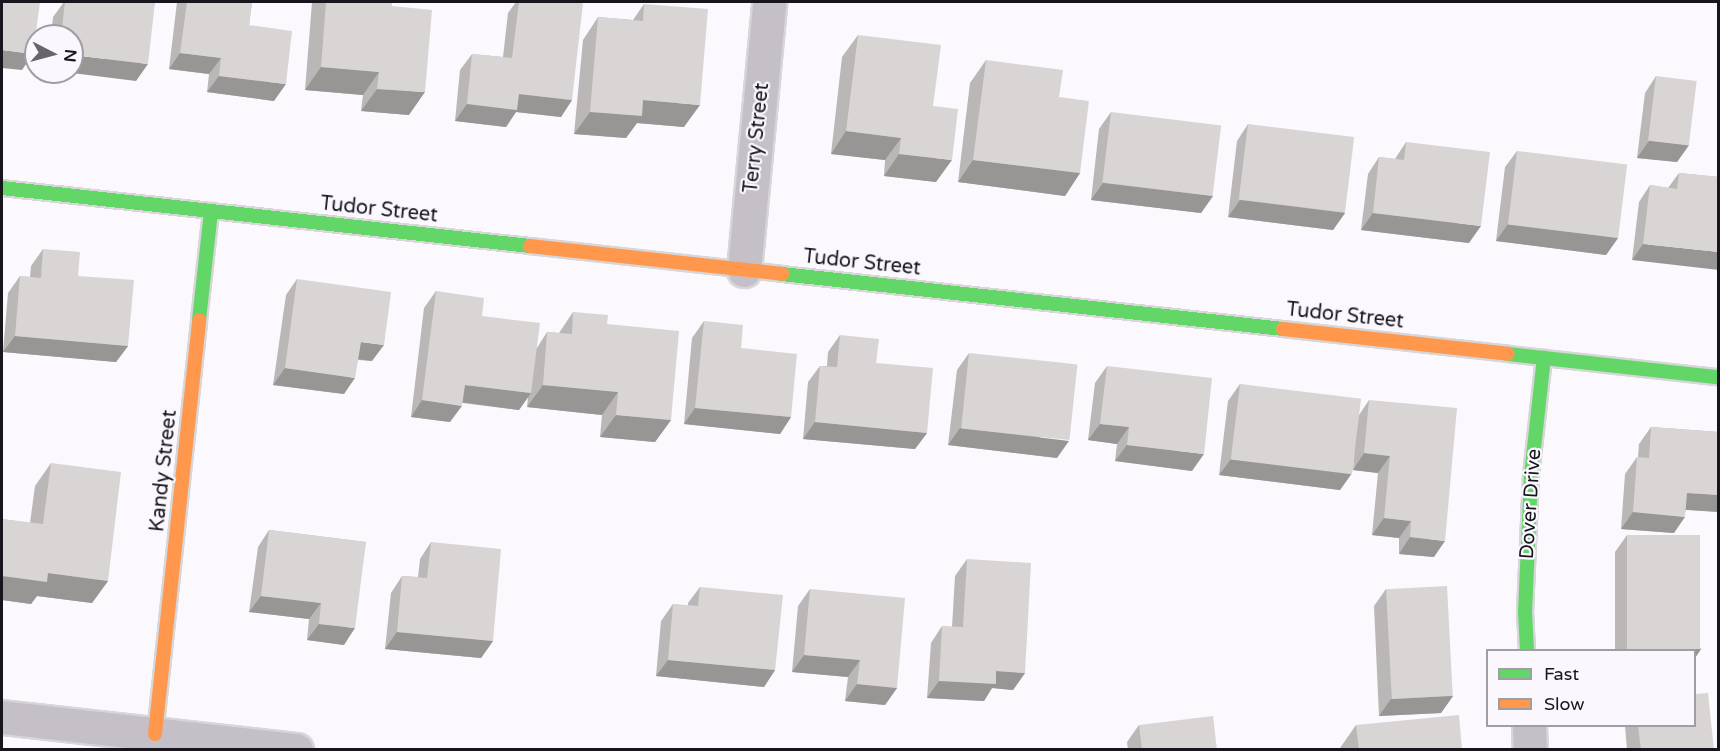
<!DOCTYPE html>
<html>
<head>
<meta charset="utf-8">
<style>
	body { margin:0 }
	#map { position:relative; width:1720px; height:751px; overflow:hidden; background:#fbf9fd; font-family:"Varela Round",sans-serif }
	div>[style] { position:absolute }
	.roads { filter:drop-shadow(2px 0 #d7d6d8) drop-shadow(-2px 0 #d7d6d8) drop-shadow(0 2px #d7d6d8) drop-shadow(0 -2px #d7d6d8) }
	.street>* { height:33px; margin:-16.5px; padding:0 16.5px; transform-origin:16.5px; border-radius:16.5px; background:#c5bfc8 }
	.fast>* { height:14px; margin:-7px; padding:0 7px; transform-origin:7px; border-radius:7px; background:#63d668 }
	.slow>* { height:14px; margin:-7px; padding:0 7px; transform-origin:7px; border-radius:7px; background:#ff974d }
	.wall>* { inset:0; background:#bbb7b7 }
	.shaded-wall>* { inset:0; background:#989595 }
	.building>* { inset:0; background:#d9d5d5; transform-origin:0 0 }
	span { translate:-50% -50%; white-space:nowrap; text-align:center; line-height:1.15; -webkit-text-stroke:4.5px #faf8fe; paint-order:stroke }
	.street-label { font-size:20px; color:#18161c }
	.frame { position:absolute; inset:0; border:3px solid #18161c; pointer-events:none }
	.legend { position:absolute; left:1486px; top:649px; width:210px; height:78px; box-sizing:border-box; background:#faf8fe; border:2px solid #a09ea4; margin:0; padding:8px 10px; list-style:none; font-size:18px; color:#18161c }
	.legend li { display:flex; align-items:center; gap:12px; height:30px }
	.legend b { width:30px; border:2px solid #a09ea4 }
	.north { position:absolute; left:24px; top:24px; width:60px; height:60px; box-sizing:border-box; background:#faf8fe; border:2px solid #a09ea4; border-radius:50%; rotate:96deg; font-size:16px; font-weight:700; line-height:24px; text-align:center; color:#18161c }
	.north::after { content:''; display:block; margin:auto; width:21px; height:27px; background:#67656b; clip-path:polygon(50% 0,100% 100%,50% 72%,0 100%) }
</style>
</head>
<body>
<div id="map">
	<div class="roads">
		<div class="street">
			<i style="left:744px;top:270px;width:266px;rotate:-84.6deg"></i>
			<i style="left:2px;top:717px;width:296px;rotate:6.4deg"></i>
			<i style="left:1529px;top:726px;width:24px;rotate:88deg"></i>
		</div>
		<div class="fast">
			<i style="left:2px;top:188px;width:531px;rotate:6.27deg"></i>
			<i style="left:782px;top:274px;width:504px;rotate:6.26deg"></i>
			<i style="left:199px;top:320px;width:110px;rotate:-83.7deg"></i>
			<i style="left:1508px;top:354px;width:211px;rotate:6.3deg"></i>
			<i style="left:1527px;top:650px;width:37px;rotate:-93deg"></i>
			<i style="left:1525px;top:613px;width:138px;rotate:-87.5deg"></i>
			<i style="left:1531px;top:475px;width:118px;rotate:-83.7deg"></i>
		</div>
		<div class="slow">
			<i style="left:530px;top:246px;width:254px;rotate:6.3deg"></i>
			<i style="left:1283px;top:329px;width:226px;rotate:6.3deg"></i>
			<i style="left:155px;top:734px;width:416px;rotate:-83.9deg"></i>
		</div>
	</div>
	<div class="wall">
		<i style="clip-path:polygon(64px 2px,155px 2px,136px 81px,72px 36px,51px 36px,53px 17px)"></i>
		<i style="clip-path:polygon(177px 2px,252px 2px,249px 25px,274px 101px,207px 92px,209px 74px,169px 69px)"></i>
		<i style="clip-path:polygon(312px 2px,392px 2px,392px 6px,409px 115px,361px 111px,363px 95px,305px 90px)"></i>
		<i style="clip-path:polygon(516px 2px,566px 2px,572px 100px,561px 117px,516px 112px,506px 127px,455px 121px,460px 70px,472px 54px,503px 57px,508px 13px)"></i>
		<i style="clip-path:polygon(644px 4px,684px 127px,637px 123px,626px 138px,574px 134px,583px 40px,598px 17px,633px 20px)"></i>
		<i style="clip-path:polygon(858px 35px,933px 106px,936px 182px,884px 176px,885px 160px,831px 154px,842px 57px)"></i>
		<i style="clip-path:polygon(986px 60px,1059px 97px,1080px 173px,1065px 196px,958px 182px,970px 83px)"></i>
		<i style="clip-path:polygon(1656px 76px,1689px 145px,1677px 162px,1637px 158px,1645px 93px)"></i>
		<i style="clip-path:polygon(1111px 112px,1213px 196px,1201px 213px,1091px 200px,1099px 129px)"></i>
		<i style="clip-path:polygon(1248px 124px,1345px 213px,1333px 230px,1228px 217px,1237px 141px)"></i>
		<i style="clip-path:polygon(1406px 142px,1469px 243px,1361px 230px,1368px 174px,1379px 157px,1395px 159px)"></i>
		<i style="clip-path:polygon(1517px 151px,1618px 238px,1606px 255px,1496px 241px,1505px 167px)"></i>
		<i style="clip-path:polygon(1679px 173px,1719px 177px,1632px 260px,1639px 202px,1650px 185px,1668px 188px)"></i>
		<i style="clip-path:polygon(43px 249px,78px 276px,128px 346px,116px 362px,3px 352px,8px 293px,20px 276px,30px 277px,31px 266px)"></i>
		<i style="clip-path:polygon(297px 279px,372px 361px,358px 360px,344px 394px,273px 385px,286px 295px)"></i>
		<i style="clip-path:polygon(436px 291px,482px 316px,537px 348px,547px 332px,559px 333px,573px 312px,607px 324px,671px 420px,655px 442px,600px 437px,602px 415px,527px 407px,528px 397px,519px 410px,462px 403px,450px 422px,411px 417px,424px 308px)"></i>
		<i style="clip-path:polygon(704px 321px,741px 348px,791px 417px,780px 434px,684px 424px,692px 338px)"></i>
		<i style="clip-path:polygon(840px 335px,876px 363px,927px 433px,915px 449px,803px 439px,808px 382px,820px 366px,827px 366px,828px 352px)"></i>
		<i style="clip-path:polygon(969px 353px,1057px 458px,948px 445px,957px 370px)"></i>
		<i style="clip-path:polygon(1107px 366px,1192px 471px,1115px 461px,1117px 444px,1088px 440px,1095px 383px)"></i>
		<i style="clip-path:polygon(1240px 384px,1359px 415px,1369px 400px,1434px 557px,1399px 554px,1399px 538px,1372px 535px,1378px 473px,1353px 470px,1355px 448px,1352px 473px,1340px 490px,1219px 475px,1228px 401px)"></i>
		<i style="clip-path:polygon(1651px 427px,1719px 432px,1719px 512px,1686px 510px,1674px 533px,1621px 529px,1625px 474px,1637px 457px,1638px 457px,1639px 444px)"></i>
		<i style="clip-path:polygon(51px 463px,108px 581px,92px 603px,37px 596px,31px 604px,2px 600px,2px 519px,30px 523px,35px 486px)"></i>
		<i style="clip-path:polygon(269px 530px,366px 542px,344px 645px,307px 640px,309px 619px,249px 612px,258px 547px)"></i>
		<i style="clip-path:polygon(1627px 535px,1701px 649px,1695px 658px,1695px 651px,1615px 651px,1615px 552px)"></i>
		<i style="clip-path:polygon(431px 542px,493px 641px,481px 658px,385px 649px,391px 593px,402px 576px,418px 577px,420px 559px)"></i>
		<i style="clip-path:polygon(967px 559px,1025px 673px,1013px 690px,992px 688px,984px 701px,927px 698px,931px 643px,942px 626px,952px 627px,955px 576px)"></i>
		<i style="clip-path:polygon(700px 587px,775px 670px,764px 687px,656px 676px,661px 621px,673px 604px,688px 606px,688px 603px)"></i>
		<i style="clip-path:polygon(810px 589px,897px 688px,885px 705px,845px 701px,848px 677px,792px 672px,798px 606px)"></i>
		<i style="clip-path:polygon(1386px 589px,1453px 696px,1441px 713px,1379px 716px,1374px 606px)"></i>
		<i style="clip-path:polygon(1139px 725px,1217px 750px,1128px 750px,1127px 742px)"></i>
		<i style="clip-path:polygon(1356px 725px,1462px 750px,1341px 750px,1340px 748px)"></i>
		<i style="clip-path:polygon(1625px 726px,1695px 726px,1714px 750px,1627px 750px)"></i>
	</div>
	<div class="shaded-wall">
		<i style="clip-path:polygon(2px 50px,33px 54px,22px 70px,2px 68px)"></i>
		<i style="clip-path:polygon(180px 53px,221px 58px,209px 74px,169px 69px)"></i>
		<i style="clip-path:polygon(72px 55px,148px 64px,136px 81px,64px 72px,72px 72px)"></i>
		<i style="clip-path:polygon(321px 67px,379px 72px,363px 95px,305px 90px)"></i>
		<i style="clip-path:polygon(219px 76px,286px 84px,274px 101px,207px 92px)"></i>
		<i style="clip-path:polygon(377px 89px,425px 92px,409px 115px,361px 111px)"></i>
		<i style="clip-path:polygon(519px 94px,572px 100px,561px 117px,516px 112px,506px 127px,455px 121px,467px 104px)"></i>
		<i style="clip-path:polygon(643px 100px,700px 105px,684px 127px,637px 123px,626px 138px,574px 134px,590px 112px)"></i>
		<i style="clip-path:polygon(846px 131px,901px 138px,885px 160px,831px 154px)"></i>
		<i style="clip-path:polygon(1649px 141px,1689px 145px,1677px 162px,1637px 158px)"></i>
		<i style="clip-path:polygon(899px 154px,952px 160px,936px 182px,884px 176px)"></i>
		<i style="clip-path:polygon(973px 160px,1080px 173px,1065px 196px,958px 182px)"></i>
		<i style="clip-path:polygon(1103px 183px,1213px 196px,1201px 213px,1091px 200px)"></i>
		<i style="clip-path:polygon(1240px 200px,1345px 213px,1333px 230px,1228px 217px)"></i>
		<i style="clip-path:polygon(1373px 213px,1481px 226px,1469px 243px,1361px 230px)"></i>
		<i style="clip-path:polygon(1508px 224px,1618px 238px,1606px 255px,1496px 241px)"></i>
		<i style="clip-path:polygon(1643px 244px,1719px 252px,1719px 270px,1632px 260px)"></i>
		<i style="clip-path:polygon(15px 336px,128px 346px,116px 362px,3px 352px)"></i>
		<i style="clip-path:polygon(361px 342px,384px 345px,372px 361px,349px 358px)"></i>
		<i style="clip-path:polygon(285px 368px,355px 378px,344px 394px,273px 385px)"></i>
		<i style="clip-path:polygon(465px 385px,531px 393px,519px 410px,453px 401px)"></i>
		<i style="clip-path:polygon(543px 385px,618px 392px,602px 415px,527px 407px)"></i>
		<i style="clip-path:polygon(422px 400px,462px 406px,450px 422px,411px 417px)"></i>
		<i style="clip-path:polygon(695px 408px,791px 417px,780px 434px,684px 424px)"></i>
		<i style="clip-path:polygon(616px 415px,671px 420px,655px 442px,600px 437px)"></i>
		<i style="clip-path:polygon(815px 422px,927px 433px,915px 449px,803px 439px)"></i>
		<i style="clip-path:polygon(1100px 424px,1129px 427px,1117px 444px,1088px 440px)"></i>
		<i style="clip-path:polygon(960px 428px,1069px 441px,1057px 458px,948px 445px)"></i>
		<i style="clip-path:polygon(1127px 445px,1204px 454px,1192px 471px,1115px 461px)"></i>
		<i style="clip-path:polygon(1364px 453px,1390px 456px,1378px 473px,1353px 470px)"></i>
		<i style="clip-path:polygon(1231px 459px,1352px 473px,1340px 490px,1219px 475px)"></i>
		<i style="clip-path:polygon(1687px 493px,1719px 495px,1719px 512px,1675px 509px)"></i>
		<i style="clip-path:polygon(1633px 512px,1685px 517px,1674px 533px,1621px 529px)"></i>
		<i style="clip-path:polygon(1384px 518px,1411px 521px,1399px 538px,1372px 535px)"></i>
		<i style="clip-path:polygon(1410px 537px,1445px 541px,1434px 557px,1399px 554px)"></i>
		<i style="clip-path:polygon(48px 573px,108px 581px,92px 603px,37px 596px,31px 604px,2px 600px,2px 576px)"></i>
		<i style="clip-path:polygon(261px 596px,321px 603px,309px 619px,249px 612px)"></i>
		<i style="clip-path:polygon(319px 624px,355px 628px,344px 645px,307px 640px)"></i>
		<i style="clip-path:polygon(397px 632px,493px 641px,481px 658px,385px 649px)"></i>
		<i style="clip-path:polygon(1627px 649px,1701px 649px,1695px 658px,1695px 651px,1626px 651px)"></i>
		<i style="clip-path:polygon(804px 655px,860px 660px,848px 677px,792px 672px)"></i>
		<i style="clip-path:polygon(668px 660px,775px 670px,764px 687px,656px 676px)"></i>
		<i style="clip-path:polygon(996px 671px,1025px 673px,1013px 690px,992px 688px,984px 701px,927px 698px,939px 681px)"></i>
		<i style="clip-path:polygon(857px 684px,897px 688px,885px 705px,845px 701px)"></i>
		<i style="clip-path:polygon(1453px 696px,1441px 713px,1379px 716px,1391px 699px)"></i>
	</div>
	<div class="building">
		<i style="clip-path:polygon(2px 2px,40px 2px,33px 54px,2px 50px)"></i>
		<i style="clip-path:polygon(65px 2px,90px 3px,90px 2px,155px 2px,148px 64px,72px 55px,72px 36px,61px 36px)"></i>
		<i style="clip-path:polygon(187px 2px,252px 2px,249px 25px,292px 31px,286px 84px,219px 76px,221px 58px,180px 53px)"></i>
		<i style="clip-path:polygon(326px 2px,392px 2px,392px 6px,432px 10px,425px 92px,377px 89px,379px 72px,321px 67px)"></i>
		<i style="clip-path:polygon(519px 2px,566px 2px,583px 3px,572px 100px,519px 94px,517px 110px,467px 104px,472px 54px,512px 58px)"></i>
		<i style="clip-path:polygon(644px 4px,708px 9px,700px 105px,643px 100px,642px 116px,590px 112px,598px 17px,643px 21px)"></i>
		<i style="clip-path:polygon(858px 35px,941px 45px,933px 106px,958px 109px,952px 160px,899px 154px,901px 138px,846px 131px)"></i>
		<i style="clip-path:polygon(986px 60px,1063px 70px,1059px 97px,1089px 101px,1080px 173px,973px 160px)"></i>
		<i style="left:1656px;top:76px;width:41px;height:65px;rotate:7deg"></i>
		<i style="left:1111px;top:112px;width:111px;height:71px;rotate:7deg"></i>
		<i style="left:1248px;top:124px;width:107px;height:76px;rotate:7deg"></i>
		<i style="clip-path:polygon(1406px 142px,1490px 152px,1481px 226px,1373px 213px,1379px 157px,1404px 160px)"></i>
		<i style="left:1517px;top:151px;width:111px;height:74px;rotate:7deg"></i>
		<i style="clip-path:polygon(1679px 173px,1719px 177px,1719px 252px,1643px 244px,1650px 185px,1677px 189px)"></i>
		<i style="clip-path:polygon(43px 249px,80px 252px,78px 276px,134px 280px,128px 346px,15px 336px,20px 276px,41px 278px)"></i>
		<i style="clip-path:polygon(297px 279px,391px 292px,384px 345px,361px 342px,355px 378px,285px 368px)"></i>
		<i style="clip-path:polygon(436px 291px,484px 298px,482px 316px,540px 323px,531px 393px,465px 385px,462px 406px,422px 400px)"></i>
		<i style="clip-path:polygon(573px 312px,608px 315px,607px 324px,679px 331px,671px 420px,616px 415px,618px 392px,543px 385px,547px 332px,572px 334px)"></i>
		<i style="clip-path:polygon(704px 321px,743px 325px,741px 348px,797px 354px,791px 417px,695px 408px)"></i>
		<i style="clip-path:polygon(840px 335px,879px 339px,876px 363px,933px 368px,927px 433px,815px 422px,820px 366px,837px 367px)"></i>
		<i style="left:969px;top:353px;width:109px;height:76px;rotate:6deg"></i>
		<i style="clip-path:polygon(1107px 366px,1212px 378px,1204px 454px,1127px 445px,1129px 427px,1100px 424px)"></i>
		<i style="left:1240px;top:384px;width:122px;height:76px;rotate:7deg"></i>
		<i style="clip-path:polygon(1369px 400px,1457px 408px,1445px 541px,1410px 537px,1411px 521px,1384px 518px,1390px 456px,1364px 453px)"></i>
		<i style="clip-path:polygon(1651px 427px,1719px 432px,1719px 495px,1687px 493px,1685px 517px,1633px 512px,1637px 457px,1649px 458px)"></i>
		<i style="clip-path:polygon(51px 463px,121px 472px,108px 581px,48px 573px,47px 582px,2px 576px,2px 519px,43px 524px)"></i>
		<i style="clip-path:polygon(269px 530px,366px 542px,355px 628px,319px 624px,321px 603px,261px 596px)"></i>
		<i style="left:1627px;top:535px;width:73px;height:114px"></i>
		<i style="clip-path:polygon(431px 542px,501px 549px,493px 641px,397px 632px,402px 576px,427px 578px)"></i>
		<i style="clip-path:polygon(967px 559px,1031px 563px,1025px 673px,996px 671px,996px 684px,939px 681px,942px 626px,963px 627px)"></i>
		<i style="left:1447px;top:586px;width:110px;height:61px;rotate:87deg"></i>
		<i style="clip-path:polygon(700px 587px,783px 595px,775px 670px,668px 660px,673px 604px,698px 606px)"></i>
		<i style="clip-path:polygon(810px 589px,905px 598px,897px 688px,857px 684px,860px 660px,804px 655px)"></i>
		<i style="clip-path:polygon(1708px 693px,1714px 750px,1641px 750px,1638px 726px,1695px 726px,1695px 694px)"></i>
		<i style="clip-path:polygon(1459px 715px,1462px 750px,1359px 750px,1356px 725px)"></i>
		<i style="clip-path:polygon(1213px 716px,1217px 750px,1142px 750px,1139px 725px)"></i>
	</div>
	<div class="street-label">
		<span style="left:757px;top:138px;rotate:-84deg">Terry Street</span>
		<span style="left:379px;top:210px;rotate:6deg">Tudor Street</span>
		<span style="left:862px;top:263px;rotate:6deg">Tudor Street</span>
		<span style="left:1345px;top:316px;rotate:6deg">Tudor Street</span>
		<span style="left:164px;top:471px;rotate:-84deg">Kandy Street</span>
		<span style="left:1531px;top:504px;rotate:-86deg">Dover Drive</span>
	</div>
	<div class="frame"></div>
	<ul class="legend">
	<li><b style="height:8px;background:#63d668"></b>Fast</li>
	<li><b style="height:8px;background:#ff974d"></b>Slow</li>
	</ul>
	<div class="north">N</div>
</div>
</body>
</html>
